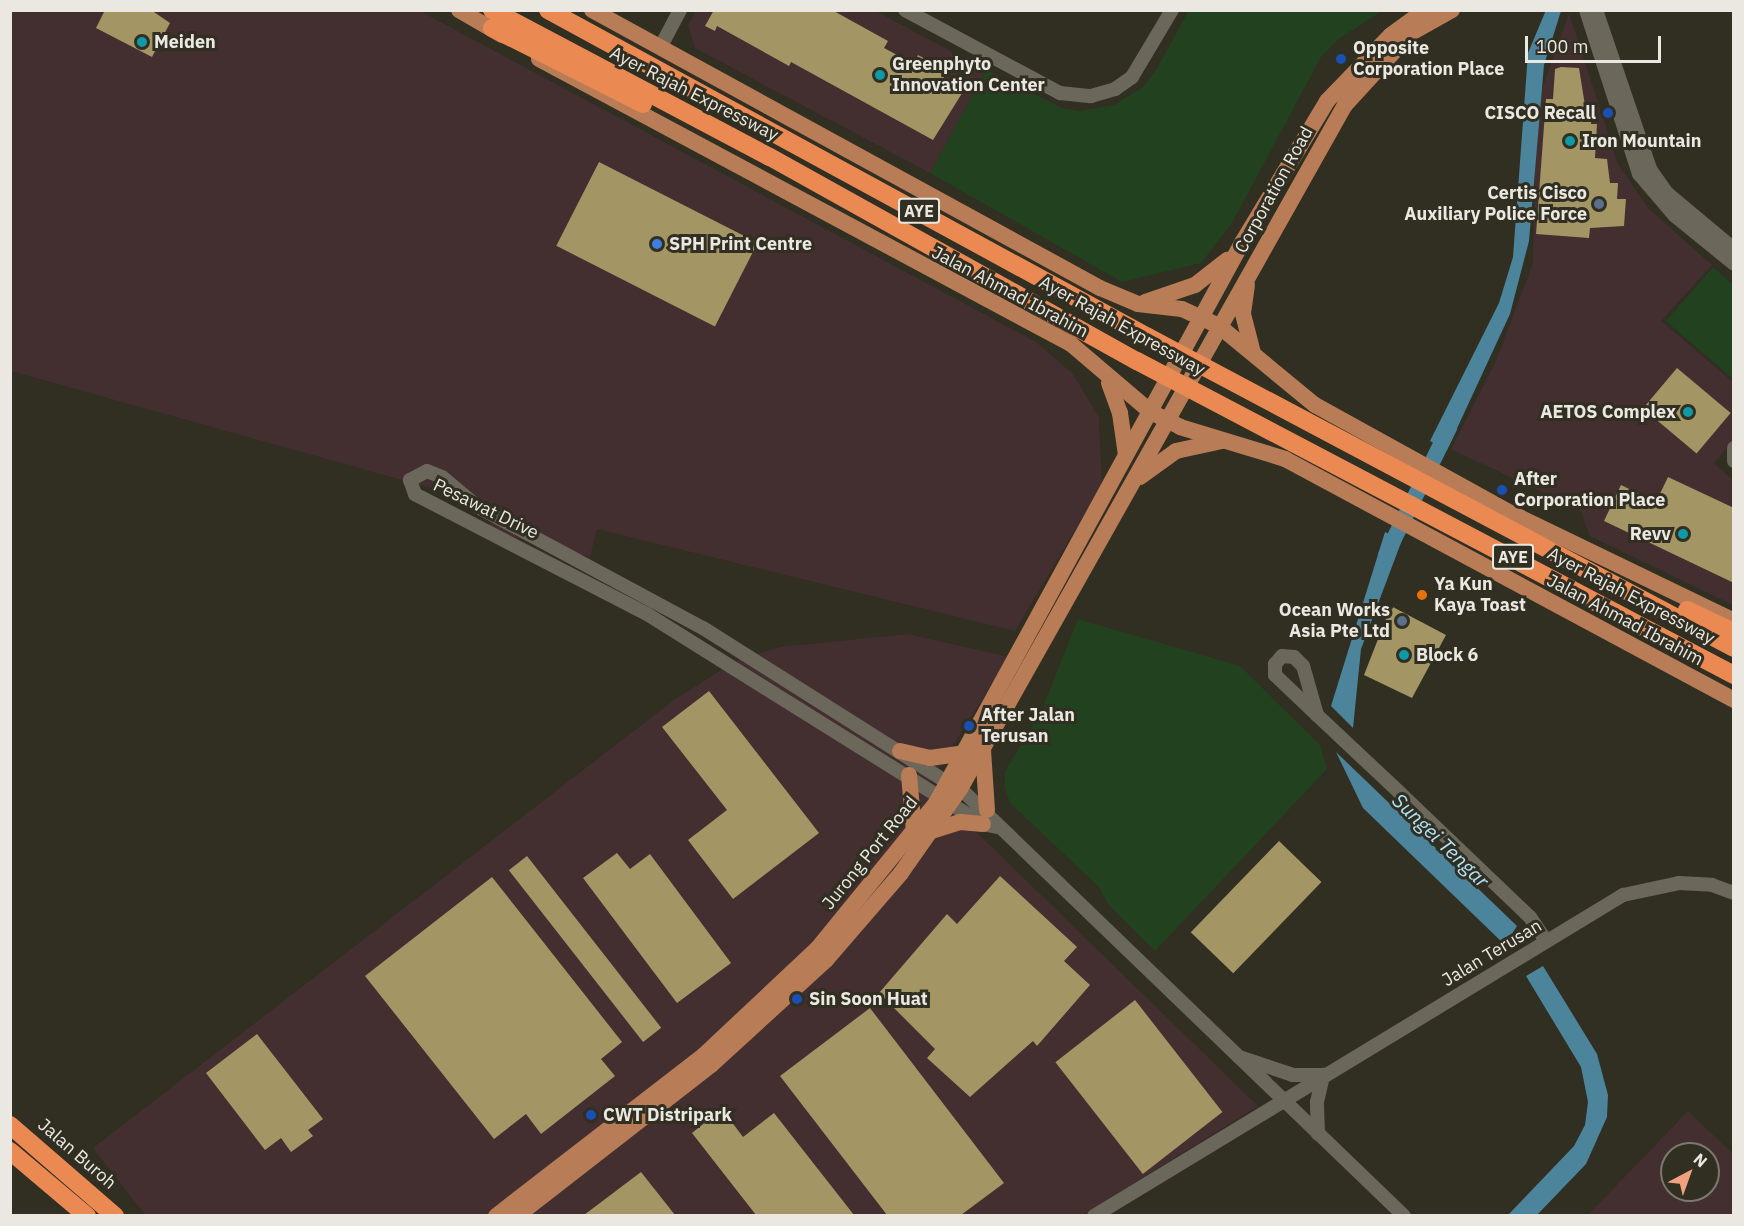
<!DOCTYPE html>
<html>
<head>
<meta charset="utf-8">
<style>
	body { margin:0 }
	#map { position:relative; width:1744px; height:1226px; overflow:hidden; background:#312e22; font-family:"IBM Plex Sans",sans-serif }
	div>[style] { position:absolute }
	.industrial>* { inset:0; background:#432f30 }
	.green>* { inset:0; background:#22411f }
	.water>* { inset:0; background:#4b849b }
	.river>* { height:16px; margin:-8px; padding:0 8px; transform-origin:8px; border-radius:8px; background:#4b849b }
	.building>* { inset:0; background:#a39664; transform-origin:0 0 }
	.minor>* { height:14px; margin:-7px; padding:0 7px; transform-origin:7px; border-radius:7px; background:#6b685b }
	.major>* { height:16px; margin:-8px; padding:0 8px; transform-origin:8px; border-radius:8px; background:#b87c56 }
	.highway>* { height:18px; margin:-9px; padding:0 9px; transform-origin:9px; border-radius:9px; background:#eb8953 }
	.dots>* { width:16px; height:16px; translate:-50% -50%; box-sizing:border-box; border:3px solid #312e22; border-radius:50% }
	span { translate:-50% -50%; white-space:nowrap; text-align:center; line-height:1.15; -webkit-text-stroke:6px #312e22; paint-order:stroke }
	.shield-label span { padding:2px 4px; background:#312e22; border:2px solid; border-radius:4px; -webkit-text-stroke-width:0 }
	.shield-label { font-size:16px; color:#eae8e1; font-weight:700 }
	.poi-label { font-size:18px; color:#eae8e1; font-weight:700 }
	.left { translate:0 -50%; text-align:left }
	.right { translate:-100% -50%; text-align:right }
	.street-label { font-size:18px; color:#eae8e1 }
	.water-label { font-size:20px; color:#b0e3f8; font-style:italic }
	.frame { position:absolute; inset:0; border:12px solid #eae8e1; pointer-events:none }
	.north { position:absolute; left:1660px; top:1142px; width:60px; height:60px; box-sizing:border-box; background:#312e22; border:2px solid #7b786e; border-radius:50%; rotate:41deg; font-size:16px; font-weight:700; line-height:24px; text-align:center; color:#eae8e1 }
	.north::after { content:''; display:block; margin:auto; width:21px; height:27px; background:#f2a17e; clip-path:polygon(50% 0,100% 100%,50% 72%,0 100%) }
	.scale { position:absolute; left:1525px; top:36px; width:136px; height:27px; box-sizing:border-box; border:3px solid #eae8e1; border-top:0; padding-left:8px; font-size:18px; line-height:21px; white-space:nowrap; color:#eae8e1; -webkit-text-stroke:4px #312e22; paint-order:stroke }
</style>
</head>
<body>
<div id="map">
	<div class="industrial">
		<i style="clip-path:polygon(10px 11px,420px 11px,1036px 342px,1073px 374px,1099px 418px,1102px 485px,1015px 631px,597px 529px,590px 557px,488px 531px,496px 506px,11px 371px)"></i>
		<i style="clip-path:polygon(696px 11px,876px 11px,986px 70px,930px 173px,695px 48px,688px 26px)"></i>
		<i style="clip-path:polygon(1569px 13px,1618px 164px,1648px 208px,1712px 265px,1661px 321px,1733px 382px,1733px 441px,1714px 463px,1733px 480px,1733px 605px,1590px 536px,1580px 510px,1451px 449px,1496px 361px,1533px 263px,1536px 106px)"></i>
		<i style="clip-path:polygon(908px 634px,1009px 657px,928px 785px,1258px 1106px,1081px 1216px,145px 1215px,93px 1148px,674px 700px,735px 661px,780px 647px)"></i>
		<i style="clip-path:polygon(evenodd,1688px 1111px,1733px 1154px,1733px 1215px,1588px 1215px,1688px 1111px,1672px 1154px,1708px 1154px,1708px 1190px,1672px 1190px,1672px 1154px)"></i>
	</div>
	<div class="green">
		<i style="clip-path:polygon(1189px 10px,1382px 11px,1340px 38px,1321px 57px,1232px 223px,1201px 263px,1122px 282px,930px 173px,986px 70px,1062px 108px,1079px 111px,1114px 105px,1143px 87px,1156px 70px)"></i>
		<i style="clip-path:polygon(1713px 267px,1733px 285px,1733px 379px,1666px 321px)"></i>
		<i style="clip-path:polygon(1078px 619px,1240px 666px,1320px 745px,1327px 769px,1155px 951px,1108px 904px,1099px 887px,1010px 803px,1005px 788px,1005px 772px,1043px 707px)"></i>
	</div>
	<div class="water">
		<i style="clip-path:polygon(1546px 10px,1561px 11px,1544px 65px,1529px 241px,1510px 314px,1447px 450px,1430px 441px,1499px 303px,1513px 257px,1528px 53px)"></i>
		<i style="clip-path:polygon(1385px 532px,1402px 540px,1361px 649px,1353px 728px,1331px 706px)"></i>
		<i style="clip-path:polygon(1336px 752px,1517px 926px,1505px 945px,1363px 808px)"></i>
		<i style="clip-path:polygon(1543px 966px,1597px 1054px,1608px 1095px,1607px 1117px,1586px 1164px,1537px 1215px,1508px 1215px,1574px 1146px,1585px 1125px,1588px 1102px,1581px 1067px,1526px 976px)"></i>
	</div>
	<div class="river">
		<i style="left:1386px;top:555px;width:142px;rotate:-63.6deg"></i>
	</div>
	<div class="building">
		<i style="clip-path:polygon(105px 10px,151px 10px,170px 23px,152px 57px,96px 28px)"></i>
		<i style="clip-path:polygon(714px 10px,832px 10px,888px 41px,884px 48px,914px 64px,918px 55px,947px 71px,943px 79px,964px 90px,933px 140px,791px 62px,789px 66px,717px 26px,715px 31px,705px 26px)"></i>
		<i style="clip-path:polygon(1561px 67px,1579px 68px,1586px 112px,1592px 112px,1591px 124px,1597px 124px,1595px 158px,1607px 159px,1610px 183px,1618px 183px,1617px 199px,1626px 199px,1624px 226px,1590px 228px,1589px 238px,1536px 234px,1546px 99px,1553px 99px,1555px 69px)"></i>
		<i style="left:599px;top:162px;width:178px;height:94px;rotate:27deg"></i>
		<i style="left:1677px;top:368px;width:70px;height:53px;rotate:40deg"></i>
		<i style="clip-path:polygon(1668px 477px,1734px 508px,1734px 583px,1604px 521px,1621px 485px,1656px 502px)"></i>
		<i style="clip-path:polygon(1391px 606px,1446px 635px,1412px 698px,1364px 675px)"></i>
		<i style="clip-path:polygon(709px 691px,819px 833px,733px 899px,688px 840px,727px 810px,662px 727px)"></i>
		<i style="left:1279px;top:841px;width:59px;height:127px;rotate:44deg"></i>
		<i style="clip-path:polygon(617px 853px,630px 869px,650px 854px,731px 963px,677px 1003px,583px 878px)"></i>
		<i style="left:527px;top:856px;width:218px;height:23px;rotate:52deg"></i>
		<i style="clip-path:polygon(1000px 876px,1077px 947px,1064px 961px,1090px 985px,1037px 1046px,1033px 1041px,970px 1097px,927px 1058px,935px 1049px,879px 993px,947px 914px,957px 924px)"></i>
		<i style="clip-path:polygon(492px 877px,622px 1042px,601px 1059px,615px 1076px,541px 1134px,526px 1114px,494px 1139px,365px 976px)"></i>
		<i style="left:1135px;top:1000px;width:142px;height:101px;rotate:52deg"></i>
		<i style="clip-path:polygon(870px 1008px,1004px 1183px,961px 1215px,887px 1215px,780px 1076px)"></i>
		<i style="clip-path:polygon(257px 1034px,323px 1119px,308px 1130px,313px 1136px,291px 1152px,281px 1138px,265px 1150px,206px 1073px)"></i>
		<i style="clip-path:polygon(722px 1109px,743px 1137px,774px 1113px,854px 1215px,756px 1215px,692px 1133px)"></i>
		<i style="clip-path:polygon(641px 1172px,675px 1215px,584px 1215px)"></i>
	</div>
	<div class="minor">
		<i style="left:905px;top:10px;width:176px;rotate:28.2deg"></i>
		<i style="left:1060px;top:93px;width:31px;rotate:6deg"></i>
		<i style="left:1091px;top:96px;width:25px;rotate:-16deg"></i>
		<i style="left:1115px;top:89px;width:21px;rotate:-35deg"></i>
		<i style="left:1132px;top:77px;width:78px;rotate:-59.2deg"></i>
		<i style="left:1586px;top:10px;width:172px;rotate:72.1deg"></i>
		<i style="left:1639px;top:174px;width:54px;rotate:49.5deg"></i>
		<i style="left:1674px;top:215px;width:77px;rotate:39.2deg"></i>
		<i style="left:1596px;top:10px;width:168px;rotate:71.2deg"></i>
		<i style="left:1650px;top:169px;width:29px;rotate:55deg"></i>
		<i style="left:1667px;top:193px;width:87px;rotate:39.9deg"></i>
		<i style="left:660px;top:48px;width:43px;rotate:-62.2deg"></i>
		<i style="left:1734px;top:448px;width:13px;rotate:90deg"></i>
		<i style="left:1317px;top:715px;width:51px;rotate:-105.9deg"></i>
		<i style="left:1303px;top:666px;width:13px;rotate:-135deg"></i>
		<i style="left:1294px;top:657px;width:12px;rotate:-175deg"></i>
		<i style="left:1282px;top:656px;width:11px;rotate:131deg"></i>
		<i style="left:1275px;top:664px;width:11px;rotate:90deg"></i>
		<i style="left:1275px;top:675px;width:58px;rotate:43.6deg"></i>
		<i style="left:1317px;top:715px;width:112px;rotate:43.2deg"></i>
		<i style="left:1399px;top:792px;width:181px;rotate:43.7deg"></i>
		<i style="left:1530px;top:917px;width:29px;rotate:56deg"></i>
		<i style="left:997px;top:827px;width:14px;rotate:-168deg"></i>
		<i style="left:983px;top:824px;width:396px;rotate:-148deg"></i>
		<i style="left:647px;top:614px;width:261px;rotate:-152.7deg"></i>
		<i style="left:415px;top:494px;width:15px;rotate:-110deg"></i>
		<i style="left:410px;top:480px;width:19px;rotate:-28deg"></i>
		<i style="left:427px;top:471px;width:16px;rotate:22deg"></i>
		<i style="left:442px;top:477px;width:47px;rotate:39.8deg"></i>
		<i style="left:478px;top:507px;width:255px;rotate:28.3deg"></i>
		<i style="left:703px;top:628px;width:311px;rotate:32.3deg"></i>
		<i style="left:966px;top:794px;width:608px;rotate:43.93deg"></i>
		<i style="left:1239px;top:1057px;width:57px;rotate:18.4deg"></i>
		<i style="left:1293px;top:1075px;width:28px"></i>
		<i style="left:1318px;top:1134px;width:32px;rotate:-92deg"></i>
		<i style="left:1317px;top:1102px;width:28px;rotate:-77deg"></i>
		<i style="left:1094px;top:1216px;width:619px;rotate:-31.25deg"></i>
		<i style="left:1623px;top:895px;width:57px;rotate:-12.1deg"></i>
		<i style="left:1679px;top:883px;width:33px;rotate:3deg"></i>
		<i style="left:1712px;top:885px;width:23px;rotate:20deg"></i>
	</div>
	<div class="major">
		<i style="left:459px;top:10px;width:50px;rotate:30.2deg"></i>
		<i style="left:592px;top:10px;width:579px;rotate:28.69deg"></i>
		<i style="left:1100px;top:288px;width:41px;rotate:22.8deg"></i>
		<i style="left:1138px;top:304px;width:44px;rotate:6.5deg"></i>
		<i style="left:1182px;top:309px;width:41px;rotate:24.7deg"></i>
		<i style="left:1219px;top:326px;width:124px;rotate:39.5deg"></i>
		<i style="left:1315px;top:405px;width:224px;rotate:28.9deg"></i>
		<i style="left:1511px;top:513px;width:248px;rotate:25.8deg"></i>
		<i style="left:539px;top:59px;width:604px;rotate:28.18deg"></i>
		<i style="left:1071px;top:344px;width:105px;rotate:40.4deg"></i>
		<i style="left:1151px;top:412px;width:33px;rotate:27deg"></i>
		<i style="left:1180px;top:427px;width:110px;rotate:16.9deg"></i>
		<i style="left:1285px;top:459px;width:510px;rotate:28.22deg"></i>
		<i style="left:1247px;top:285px;width:29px;rotate:98deg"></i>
		<i style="left:1243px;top:314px;width:40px;rotate:75.6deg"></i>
		<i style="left:1145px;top:302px;width:53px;rotate:-18.8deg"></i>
		<i style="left:1195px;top:285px;width:41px;rotate:-38deg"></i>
		<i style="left:1109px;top:383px;width:32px;rotate:70deg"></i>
		<i style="left:1120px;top:413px;width:42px;rotate:81.9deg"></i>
		<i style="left:1140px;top:477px;width:44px;rotate:-35.8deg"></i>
		<i style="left:1176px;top:451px;width:47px;rotate:-12.3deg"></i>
		<i style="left:983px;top:750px;width:60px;rotate:86.2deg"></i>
		<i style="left:900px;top:751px;width:31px;rotate:13deg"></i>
		<i style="left:930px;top:758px;width:36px;rotate:-8deg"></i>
		<i style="left:909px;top:775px;width:56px;rotate:84.9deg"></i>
		<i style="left:932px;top:831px;width:29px;rotate:-18deg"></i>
		<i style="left:960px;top:822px;width:23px;rotate:5deg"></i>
		<i style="left:496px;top:1216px;width:263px;rotate:-37.7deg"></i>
		<i style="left:704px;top:1055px;width:155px;rotate:-43.2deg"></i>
		<i style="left:817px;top:949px;width:188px;rotate:-50.8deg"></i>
		<i style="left:936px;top:803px;width:640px;rotate:-61.35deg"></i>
		<i style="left:1243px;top:241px;width:163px;rotate:-59deg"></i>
		<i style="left:1327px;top:101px;width:92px;rotate:-45.9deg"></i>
		<i style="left:1391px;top:35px;width:42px;rotate:-36.3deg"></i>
		<i style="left:517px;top:1216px;width:246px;rotate:-37.9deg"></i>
		<i style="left:711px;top:1065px;width:156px;rotate:-42.4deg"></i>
		<i style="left:826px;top:960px;width:115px;rotate:-49.2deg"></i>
		<i style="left:901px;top:873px;width:103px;rotate:-54.9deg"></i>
		<i style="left:960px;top:789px;width:785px;rotate:-60.63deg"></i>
		<i style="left:1345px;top:105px;width:98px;rotate:-47.5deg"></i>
		<i style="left:1411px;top:33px;width:47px;rotate:-29.3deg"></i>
	</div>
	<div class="highway">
		<i style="left:492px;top:10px;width:314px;rotate:27.9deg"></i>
		<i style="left:770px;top:157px;width:420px;rotate:29.1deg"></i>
		<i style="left:1137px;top:361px;width:675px;rotate:27.74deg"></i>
		<i style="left:548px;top:10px;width:683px;rotate:28.59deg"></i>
		<i style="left:1148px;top:337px;width:663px;rotate:27.96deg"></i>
		<i style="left:492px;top:28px;width:169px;rotate:26.7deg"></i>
		<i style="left:1687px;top:610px;width:52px;rotate:25.1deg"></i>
		<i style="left:10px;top:1125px;width:139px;rotate:40.9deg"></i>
		<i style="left:10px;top:1151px;width:101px;rotate:40.2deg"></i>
	</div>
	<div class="dots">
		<i style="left:142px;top:42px;background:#0f9aa8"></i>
		<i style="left:1341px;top:59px;background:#1a4fb4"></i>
		<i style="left:880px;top:75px;background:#0f9aa8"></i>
		<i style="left:1608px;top:113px;background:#1a4fb4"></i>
		<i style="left:1570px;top:141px;background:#0f9aa8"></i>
		<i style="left:1599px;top:204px;background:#5c6f8a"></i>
		<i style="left:657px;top:244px;background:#3f7fe0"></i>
		<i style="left:1688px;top:412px;background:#0f9aa8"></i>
		<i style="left:1502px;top:490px;background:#1a4fb4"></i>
		<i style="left:1683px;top:534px;background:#0f9aa8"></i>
		<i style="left:1422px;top:595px;background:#e8710a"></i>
		<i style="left:1402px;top:621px;background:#5c6f8a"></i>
		<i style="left:1404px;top:655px;background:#0f9aa8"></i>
		<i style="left:969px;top:726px;background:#1a4fb4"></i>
		<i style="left:797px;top:999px;background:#1a4fb4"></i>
		<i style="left:591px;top:1115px;background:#1a4fb4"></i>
	</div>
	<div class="shield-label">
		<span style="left:919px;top:211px">AYE</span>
		<span style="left:1513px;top:557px">AYE</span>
	</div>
	<div class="poi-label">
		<span class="left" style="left:154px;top:42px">Meiden</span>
		<span class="left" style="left:1353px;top:59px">Opposite<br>Corporation Place</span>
		<span class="left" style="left:892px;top:75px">Greenphyto<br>Innovation Center</span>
		<span class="right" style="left:1596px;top:113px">CISCO Recall</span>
		<span class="left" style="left:1582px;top:141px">Iron Mountain</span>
		<span class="right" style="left:1587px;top:204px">Certis Cisco<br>Auxiliary Police Force</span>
		<span class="left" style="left:669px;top:244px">SPH Print Centre</span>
		<span class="right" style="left:1676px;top:412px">AETOS Complex</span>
		<span class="left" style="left:1514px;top:490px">After<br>Corporation Place</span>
		<span class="right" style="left:1671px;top:534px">Revv</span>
		<span class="left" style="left:1434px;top:595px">Ya Kun<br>Kaya Toast</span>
		<span class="right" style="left:1390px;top:621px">Ocean Works<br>Asia Pte Ltd</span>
		<span class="left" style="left:1416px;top:655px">Block 6</span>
		<span class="left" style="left:981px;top:726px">After Jalan<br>Terusan</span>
		<span class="left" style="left:809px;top:999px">Sin Soon Huat</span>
		<span class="left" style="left:603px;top:1115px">CWT Distripark</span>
	</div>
	<div class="street-label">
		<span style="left:694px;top:94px;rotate:27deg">Ayer Rajah Expressway</span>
		<span style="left:1274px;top:190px;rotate:-61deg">Corporation Road</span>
		<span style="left:1010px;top:292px;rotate:28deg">Jalan Ahmad Ibrahim</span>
		<span style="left:1122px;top:326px;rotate:29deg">Ayer Rajah Expressway</span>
		<span style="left:486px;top:509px;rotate:26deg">Pesawat Drive</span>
		<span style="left:1631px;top:596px;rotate:28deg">Ayer Rajah Expressway</span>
		<span style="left:1625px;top:620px;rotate:28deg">Jalan Ahmad Ibrahim</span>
		<span style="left:870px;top:853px;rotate:-51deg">Jurong Port Road</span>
		<span style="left:1492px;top:953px;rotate:-31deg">Jalan Terusan</span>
		<span style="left:77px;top:1154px;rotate:41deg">Jalan Buroh</span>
	</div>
	<div class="water-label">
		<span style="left:1441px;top:840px;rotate:44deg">Sungei Tengar</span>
	</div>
	<div class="frame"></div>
	<div class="north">N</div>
	<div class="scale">100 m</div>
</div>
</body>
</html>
